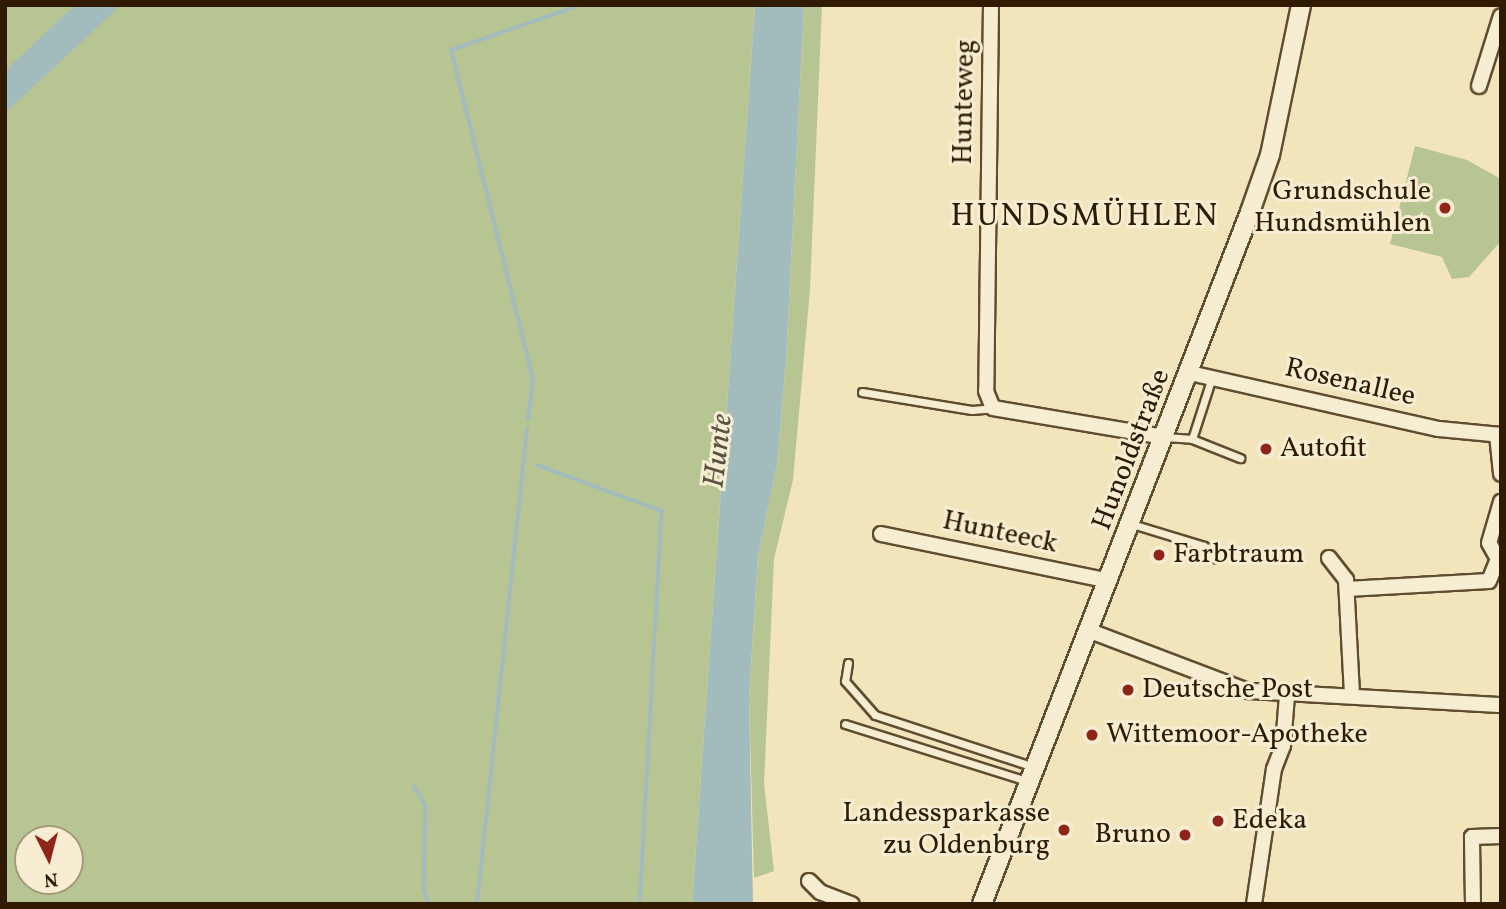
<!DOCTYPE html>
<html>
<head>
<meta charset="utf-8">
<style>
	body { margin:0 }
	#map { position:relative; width:1506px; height:909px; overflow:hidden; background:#f2e4bb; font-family:Vollkorn,serif }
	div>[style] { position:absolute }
	.green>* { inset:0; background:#b7c593 }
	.water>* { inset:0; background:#a2bbbc }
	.stream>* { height:3.5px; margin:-1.75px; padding:0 1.75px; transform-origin:1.75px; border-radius:1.75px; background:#a2bbbc }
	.roads { filter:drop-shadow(2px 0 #604d30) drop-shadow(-2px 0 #604d30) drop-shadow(0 2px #604d30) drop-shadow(0 -2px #604d30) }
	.service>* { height:7px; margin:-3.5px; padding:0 3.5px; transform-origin:3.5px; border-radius:3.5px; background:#f7edd3 }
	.minor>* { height:14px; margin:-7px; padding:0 7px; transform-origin:7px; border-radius:7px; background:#f7edd3 }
	.tertiary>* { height:18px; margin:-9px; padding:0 9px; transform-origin:9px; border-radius:9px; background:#f7edd3 }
	.dots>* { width:19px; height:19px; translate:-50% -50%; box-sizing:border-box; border:4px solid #f7edd3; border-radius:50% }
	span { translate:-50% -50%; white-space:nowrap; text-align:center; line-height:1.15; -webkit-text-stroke:6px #f7edd3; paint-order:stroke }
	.street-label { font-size:28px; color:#301b02 }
	.poi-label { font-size:28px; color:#301b02 }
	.right { translate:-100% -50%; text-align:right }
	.left { translate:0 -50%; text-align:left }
	.water-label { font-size:30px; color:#585343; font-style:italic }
	.quarter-label { font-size:32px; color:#301b02; letter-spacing:2px }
	.frame { position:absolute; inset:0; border:7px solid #301b02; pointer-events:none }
	.north { position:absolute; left:14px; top:825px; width:70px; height:70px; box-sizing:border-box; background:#f7edd3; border:2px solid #a7997f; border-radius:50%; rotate:174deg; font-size:19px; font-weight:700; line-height:28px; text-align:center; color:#301b02 }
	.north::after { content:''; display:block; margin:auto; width:24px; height:32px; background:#8f2418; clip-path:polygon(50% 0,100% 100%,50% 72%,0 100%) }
</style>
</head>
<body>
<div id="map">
	<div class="green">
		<i style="clip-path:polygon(evenodd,5px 5px,755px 5px,692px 904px,5px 904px,5px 5px,28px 839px,70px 839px,70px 881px,28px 881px,28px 839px)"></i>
		<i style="clip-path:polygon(804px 5px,822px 5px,810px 289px,793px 480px,774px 559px,764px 784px,774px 871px,754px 878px,749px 697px,758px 555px,777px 464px,786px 360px)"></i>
		<i style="clip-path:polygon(1415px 146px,1467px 160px,1501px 179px,1501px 241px,1469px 277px,1452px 279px,1442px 257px,1390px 244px)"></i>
	</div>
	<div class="water">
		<i style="clip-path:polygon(75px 5px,121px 5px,5px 113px,5px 71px)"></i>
		<i style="clip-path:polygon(755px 5px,804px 5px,786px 360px,777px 464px,758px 555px,749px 697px,753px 904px,692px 904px)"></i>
	</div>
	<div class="stream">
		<i style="left:528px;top:420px;width:41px;rotate:-83deg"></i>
		<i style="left:533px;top:379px;width:339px;rotate:-104deg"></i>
		<i style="left:451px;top:50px;width:138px;rotate:-19.1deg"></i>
		<i style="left:537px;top:465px;width:133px;rotate:20.2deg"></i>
		<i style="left:662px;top:511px;width:394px;rotate:93.2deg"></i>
		<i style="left:414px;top:786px;width:23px;rotate:59deg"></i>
		<i style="left:426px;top:806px;width:82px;rotate:91.4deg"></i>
		<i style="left:424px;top:888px;width:17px;rotate:73deg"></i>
		<i style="left:477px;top:904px;width:478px;rotate:-84deg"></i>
	</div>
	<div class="roads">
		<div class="service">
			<i style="left:862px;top:392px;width:111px;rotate:9.3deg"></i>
			<i style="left:972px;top:410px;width:21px;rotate:-5deg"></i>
			<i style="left:1165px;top:437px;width:27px;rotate:4deg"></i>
			<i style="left:1192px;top:439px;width:52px;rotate:21.6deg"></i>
			<i style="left:1192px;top:439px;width:65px;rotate:-72.1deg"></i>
			<i style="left:1132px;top:524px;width:75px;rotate:17deg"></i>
			<i style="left:1204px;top:546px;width:16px;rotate:50deg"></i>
			<i style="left:848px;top:663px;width:18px;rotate:99deg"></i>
			<i style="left:845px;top:681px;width:45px;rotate:48.6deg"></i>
			<i style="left:875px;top:715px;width:167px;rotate:18.1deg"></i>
			<i style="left:845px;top:724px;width:194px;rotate:17.4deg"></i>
		</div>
		<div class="minor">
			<i style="left:991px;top:5px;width:386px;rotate:90.7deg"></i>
			<i style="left:986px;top:391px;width:18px;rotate:68deg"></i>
			<i style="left:993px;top:408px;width:173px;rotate:9.6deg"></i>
			<i style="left:1479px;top:86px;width:73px;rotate:-72.6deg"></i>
			<i style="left:1190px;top:373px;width:255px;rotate:12.7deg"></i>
			<i style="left:1439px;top:429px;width:62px;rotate:5.5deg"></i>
			<i style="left:1497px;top:435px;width:39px;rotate:84deg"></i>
			<i style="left:881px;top:534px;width:233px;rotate:11.6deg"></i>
			<i style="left:1329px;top:558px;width:28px;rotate:52deg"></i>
			<i style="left:1346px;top:580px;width:115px;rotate:87deg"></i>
			<i style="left:1347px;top:589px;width:142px;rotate:-3.2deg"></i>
			<i style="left:1489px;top:581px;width:24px;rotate:-68deg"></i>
			<i style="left:1498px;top:559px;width:18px;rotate:-119deg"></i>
			<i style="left:1489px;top:543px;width:43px;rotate:-73.7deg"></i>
			<i style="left:1090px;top:631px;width:169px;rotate:20.8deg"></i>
			<i style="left:1248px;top:691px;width:253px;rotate:3.2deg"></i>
			<i style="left:809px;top:881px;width:16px;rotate:45deg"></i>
			<i style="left:820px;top:892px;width:34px;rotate:21deg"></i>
			<i style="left:1254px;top:904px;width:136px;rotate:-81.6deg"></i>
			<i style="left:1274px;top:769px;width:25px;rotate:-69deg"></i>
			<i style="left:1283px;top:746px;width:51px;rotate:-85.5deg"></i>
			<i style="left:1473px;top:904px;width:67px;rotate:-90.9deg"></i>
			<i style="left:1472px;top:837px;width:29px;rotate:-2deg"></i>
		</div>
		<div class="tertiary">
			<i style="left:982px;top:904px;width:742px;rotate:-68.83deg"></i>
			<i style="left:1250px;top:212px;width:60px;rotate:-70.7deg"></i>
			<i style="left:1270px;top:155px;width:153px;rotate:-78.3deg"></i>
		</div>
	</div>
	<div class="dots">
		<i style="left:1445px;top:208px;background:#8f2418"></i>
		<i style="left:1266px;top:449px;background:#8f2418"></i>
		<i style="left:1159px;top:555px;background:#8f2418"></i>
		<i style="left:1128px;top:690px;background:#8f2418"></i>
		<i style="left:1092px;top:735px;background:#8f2418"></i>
		<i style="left:1218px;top:821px;background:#8f2418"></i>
		<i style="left:1064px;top:830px;background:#8f2418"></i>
		<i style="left:1185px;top:835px;background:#8f2418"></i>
	</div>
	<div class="street-label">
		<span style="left:965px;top:102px;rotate:-89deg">Hunteweg</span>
		<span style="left:1350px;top:383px;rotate:13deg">Rosenallee</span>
		<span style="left:1132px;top:450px;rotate:-69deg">Hunoldstraße</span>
		<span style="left:1000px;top:533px;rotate:12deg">Hunteeck</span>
	</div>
	<div class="poi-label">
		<span class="right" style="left:1431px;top:208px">Grundschule<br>Hundsmühlen</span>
		<span class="left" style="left:1280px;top:449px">Autofit</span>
		<span class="left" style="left:1173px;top:555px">Farbtraum</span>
		<span class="left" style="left:1142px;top:690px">Deutsche Post</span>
		<span class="left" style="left:1106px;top:735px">Wittemoor-Apotheke</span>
		<span class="right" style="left:1050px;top:830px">Landessparkasse<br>zu Oldenburg</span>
		<span class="left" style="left:1232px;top:821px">Edeka</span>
		<span class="right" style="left:1171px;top:835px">Bruno</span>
	</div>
	<div class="water-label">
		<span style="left:719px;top:451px;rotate:-83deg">Hunte</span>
	</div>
	<div class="quarter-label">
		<span style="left:1085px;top:217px">HUNDSMÜHLEN</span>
	</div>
	<div class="frame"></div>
	<div class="north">N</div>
</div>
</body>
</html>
